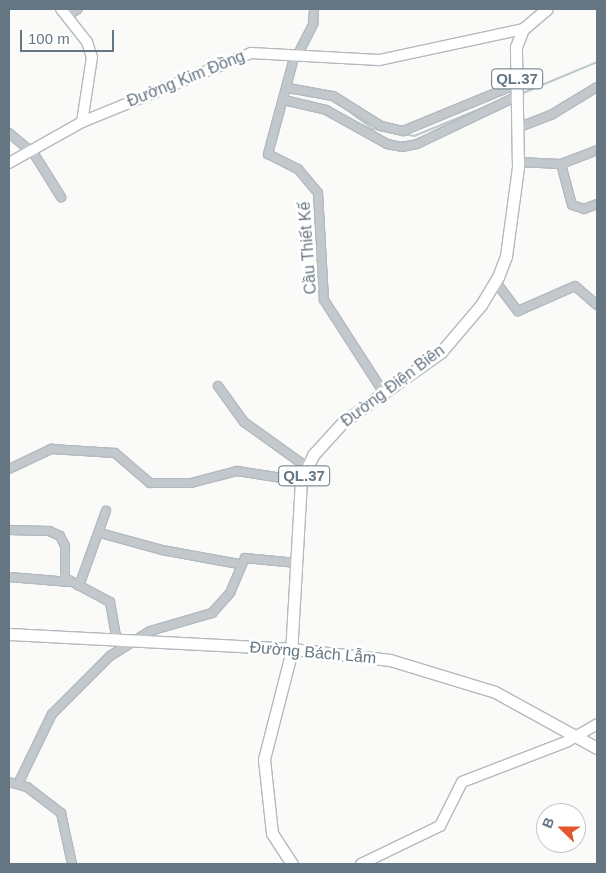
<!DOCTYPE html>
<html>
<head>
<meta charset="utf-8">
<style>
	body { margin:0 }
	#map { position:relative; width:606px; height:873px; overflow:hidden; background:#fafaf8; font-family:Helvetica,sans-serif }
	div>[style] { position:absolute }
	.stream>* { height:2px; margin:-1px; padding:0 1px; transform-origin:1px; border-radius:1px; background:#bbc7cb }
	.roads { filter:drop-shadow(1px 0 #b3babf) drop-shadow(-1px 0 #b3babf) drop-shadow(0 1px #b3babf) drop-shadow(0 -1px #b3babf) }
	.street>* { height:8px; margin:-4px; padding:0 4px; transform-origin:4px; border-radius:4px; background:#c3c8cc }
	.secondary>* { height:10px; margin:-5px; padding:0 5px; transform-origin:5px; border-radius:5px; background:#fff }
	.primary>* { height:11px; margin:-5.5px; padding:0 5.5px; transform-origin:5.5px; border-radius:5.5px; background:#fff }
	span { translate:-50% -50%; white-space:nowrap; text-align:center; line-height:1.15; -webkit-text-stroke:5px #fff; paint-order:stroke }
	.shield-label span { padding:1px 4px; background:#fff; border:1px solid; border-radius:4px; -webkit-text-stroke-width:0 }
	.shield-label { font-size:15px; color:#657683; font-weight:700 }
	.street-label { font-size:16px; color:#657683 }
	.frame { position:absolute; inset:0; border:10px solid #657683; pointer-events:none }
	.north { position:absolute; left:536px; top:803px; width:50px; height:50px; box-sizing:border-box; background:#fff; border:1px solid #c1c8cd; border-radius:50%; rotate:292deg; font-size:14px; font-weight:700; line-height:20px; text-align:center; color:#657683 }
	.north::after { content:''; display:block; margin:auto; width:18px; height:22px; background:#e4572e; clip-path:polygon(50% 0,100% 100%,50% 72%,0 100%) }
	.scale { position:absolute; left:20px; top:30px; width:94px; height:22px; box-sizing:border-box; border:2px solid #657683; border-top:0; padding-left:6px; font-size:15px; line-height:18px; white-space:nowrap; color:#657683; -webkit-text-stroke:4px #fff; paint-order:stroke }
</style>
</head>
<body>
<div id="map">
	<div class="stream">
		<i style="left:523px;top:93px;width:80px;rotate:-22.7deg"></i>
		<i style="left:342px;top:106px;width:39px;rotate:37deg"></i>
		<i style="left:373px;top:129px;width:42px;rotate:9.7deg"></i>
		<i style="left:414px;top:136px;width:82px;rotate:-22.2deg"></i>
	</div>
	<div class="roads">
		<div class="street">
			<i style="left:66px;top:17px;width:14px;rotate:-34deg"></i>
			<i style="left:295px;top:54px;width:104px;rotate:105.1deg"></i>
			<i style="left:268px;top:154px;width:34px;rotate:27deg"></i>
			<i style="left:298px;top:169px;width:31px;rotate:50deg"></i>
			<i style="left:318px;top:193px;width:107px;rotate:86.8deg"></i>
			<i style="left:324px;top:300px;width:111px;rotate:57.2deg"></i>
			<i style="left:298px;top:54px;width:34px;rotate:-63deg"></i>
			<i style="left:313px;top:24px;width:15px;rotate:-86deg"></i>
			<i style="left:288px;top:88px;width:46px;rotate:10.1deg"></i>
			<i style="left:333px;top:96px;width:57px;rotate:32deg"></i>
			<i style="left:381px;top:126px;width:23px;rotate:13deg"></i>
			<i style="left:403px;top:131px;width:123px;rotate:-22.4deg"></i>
			<i style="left:284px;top:100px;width:43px;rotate:13.4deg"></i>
			<i style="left:326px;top:110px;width:70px;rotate:29.1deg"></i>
			<i style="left:387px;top:144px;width:15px;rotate:11deg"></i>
			<i style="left:402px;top:147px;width:15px;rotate:-11deg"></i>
			<i style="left:417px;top:144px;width:111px;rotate:-25.6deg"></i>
			<i style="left:517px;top:128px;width:36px;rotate:-21deg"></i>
			<i style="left:551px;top:115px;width:54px;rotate:-31.3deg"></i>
			<i style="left:9px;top:133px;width:26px;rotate:40deg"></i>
			<i style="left:31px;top:149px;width:57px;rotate:58deg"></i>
			<i style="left:518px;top:162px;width:43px;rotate:2.7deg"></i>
			<i style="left:561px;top:164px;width:39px;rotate:-21deg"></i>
			<i style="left:561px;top:164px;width:42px;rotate:75deg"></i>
			<i style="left:572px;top:205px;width:13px;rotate:18deg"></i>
			<i style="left:584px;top:209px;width:14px;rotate:-21deg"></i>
			<i style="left:495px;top:281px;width:38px;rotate:53deg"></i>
			<i style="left:518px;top:311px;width:62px;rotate:-23.7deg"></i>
			<i style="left:575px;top:286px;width:29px;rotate:41deg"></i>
			<i style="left:218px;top:386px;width:44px;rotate:54.2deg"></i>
			<i style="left:244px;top:422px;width:79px;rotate:35.7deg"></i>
			<i style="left:9px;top:469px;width:47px;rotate:-25.5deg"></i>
			<i style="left:51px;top:449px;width:64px;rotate:3.6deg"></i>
			<i style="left:115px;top:453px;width:46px;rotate:40.6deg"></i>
			<i style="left:150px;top:483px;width:41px"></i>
			<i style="left:191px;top:483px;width:48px;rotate:-14.6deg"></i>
			<i style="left:237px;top:471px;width:65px;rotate:8.9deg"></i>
			<i style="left:9px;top:530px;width:40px;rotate:1.4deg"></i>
			<i style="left:49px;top:531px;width:12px;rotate:24deg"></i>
			<i style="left:60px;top:536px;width:11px;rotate:63deg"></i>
			<i style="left:65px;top:546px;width:32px;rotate:90deg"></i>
			<i style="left:65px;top:578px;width:51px;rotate:28.1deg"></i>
			<i style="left:110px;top:602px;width:39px;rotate:80deg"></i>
			<i style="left:100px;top:533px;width:64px;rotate:15.3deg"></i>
			<i style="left:162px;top:550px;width:78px;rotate:10.3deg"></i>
			<i style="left:9px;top:577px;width:61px;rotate:4.7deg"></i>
			<i style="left:79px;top:586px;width:80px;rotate:-70.2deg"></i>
			<i style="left:9px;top:782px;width:19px;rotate:16deg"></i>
			<i style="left:27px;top:787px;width:43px;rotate:37.4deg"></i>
			<i style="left:61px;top:813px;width:52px;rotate:77.8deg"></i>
			<i style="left:18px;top:784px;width:78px;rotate:-64.1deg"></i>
			<i style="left:52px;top:714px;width:82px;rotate:-45deg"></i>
			<i style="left:110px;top:656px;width:47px;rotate:-32deg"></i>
			<i style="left:150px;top:631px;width:65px;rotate:-16.2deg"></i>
			<i style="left:212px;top:613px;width:27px;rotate:-48deg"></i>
			<i style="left:230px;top:593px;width:38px;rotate:-67deg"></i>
			<i style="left:245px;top:558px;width:52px;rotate:5.5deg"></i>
		</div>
		<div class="secondary">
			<i style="left:61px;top:9px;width:42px;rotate:51.8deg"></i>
			<i style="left:87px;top:42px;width:16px;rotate:72deg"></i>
			<i style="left:92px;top:57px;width:66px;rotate:98.7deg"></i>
			<i style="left:9px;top:163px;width:84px;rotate:-29.3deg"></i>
			<i style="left:82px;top:122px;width:183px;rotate:-22.2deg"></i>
			<i style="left:251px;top:53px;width:128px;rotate:3.1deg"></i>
			<i style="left:379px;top:60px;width:147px;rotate:-12.1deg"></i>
			<i style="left:361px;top:864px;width:88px;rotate:-25.7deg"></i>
			<i style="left:440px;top:826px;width:49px;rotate:-63.4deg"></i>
			<i style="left:462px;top:782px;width:114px;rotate:-21.1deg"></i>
			<i style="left:568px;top:741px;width:34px;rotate:-30deg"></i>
		</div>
		<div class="primary">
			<i style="left:9px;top:634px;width:283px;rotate:3deg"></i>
			<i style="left:292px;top:649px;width:99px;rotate:6.4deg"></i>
			<i style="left:390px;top:660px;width:110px;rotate:16.9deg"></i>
			<i style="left:495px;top:692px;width:116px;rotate:28.8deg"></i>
			<i style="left:292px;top:864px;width:37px;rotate:-123deg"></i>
			<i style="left:272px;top:833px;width:74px;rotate:-96.2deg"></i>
			<i style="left:264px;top:759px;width:108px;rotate:-75.6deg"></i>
			<i style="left:291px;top:654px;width:173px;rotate:-86.7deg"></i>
			<i style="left:301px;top:481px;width:29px;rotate:-65deg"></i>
			<i style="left:313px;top:455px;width:45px;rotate:-47.7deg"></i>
			<i style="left:343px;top:422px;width:120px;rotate:-35.5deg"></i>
			<i style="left:441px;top:352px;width:62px;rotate:-49.6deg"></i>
			<i style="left:481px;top:305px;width:33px;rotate:-59deg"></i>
			<i style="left:498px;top:277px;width:22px;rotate:-69deg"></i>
			<i style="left:506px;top:256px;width:90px;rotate:-82.3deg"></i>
			<i style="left:518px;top:167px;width:120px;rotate:-91deg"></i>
			<i style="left:516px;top:47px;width:19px;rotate:-69deg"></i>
			<i style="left:523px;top:29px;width:31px;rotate:-40deg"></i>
		</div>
	</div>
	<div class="shield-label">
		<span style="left:517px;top:79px">QL.37</span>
		<span style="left:304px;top:476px">QL.37</span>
	</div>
	<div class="street-label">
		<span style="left:186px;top:79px;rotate:-22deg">Đường Kim Đồng</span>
		<span style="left:308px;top:248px;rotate:-94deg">Cầu Thiết Kế</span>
		<span style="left:393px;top:386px;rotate:-37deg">Đường Điện Biên</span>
		<span style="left:313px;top:653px;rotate:5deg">Đường Bách Lẫm</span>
	</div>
	<div class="frame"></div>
	<div class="north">B</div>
	<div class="scale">100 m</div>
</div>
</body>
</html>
